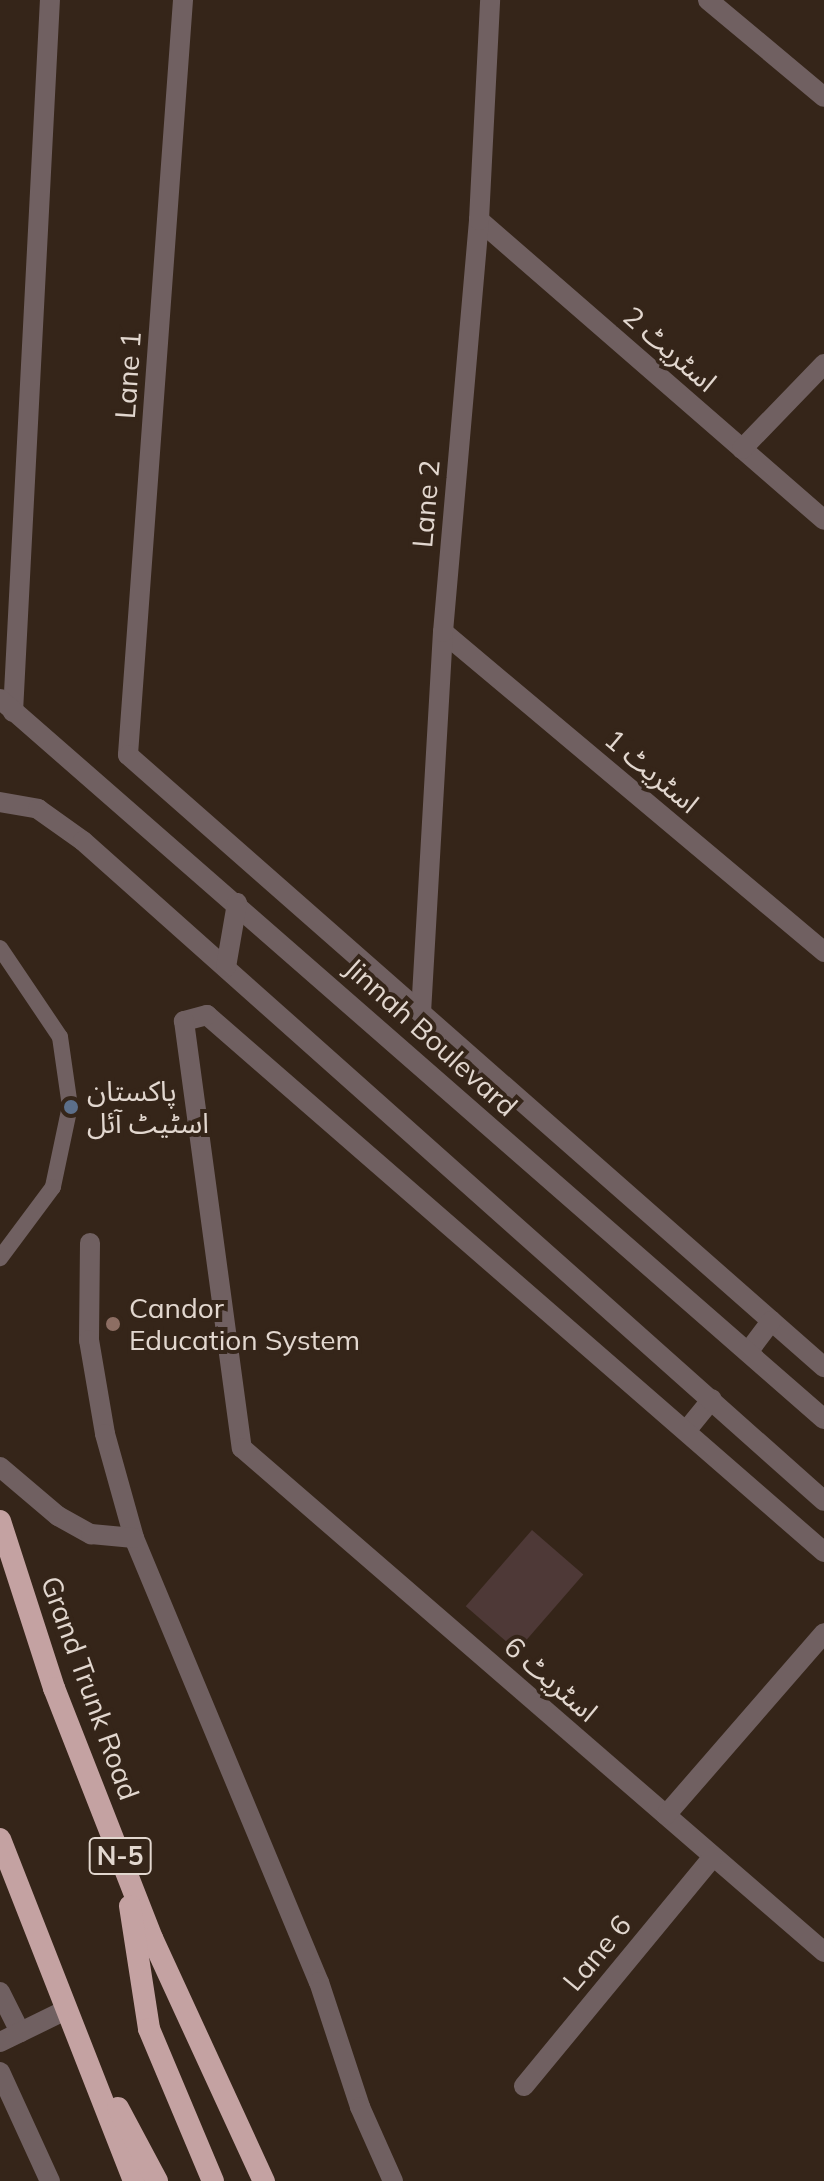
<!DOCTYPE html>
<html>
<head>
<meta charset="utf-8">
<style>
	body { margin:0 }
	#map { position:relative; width:824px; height:2181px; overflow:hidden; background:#352519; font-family:Mulish,"Noto Sans Arabic",sans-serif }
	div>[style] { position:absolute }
	.building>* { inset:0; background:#4e3937; transform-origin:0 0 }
	.service>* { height:16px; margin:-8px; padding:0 8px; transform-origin:8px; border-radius:8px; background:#706061 }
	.minor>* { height:20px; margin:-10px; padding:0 10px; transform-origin:10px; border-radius:10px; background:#706061 }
	.tertiary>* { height:20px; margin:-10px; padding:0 10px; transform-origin:10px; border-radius:10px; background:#706061 }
	.trunk>* { height:22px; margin:-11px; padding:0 11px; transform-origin:11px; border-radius:11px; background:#c4a2a2 }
	.dots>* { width:22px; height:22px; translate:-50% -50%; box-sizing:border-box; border:4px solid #352519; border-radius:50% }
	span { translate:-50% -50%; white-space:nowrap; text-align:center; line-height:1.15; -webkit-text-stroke:8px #352519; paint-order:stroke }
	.shield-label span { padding:2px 6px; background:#352519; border:2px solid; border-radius:6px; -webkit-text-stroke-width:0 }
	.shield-label { font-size:26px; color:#e2d7cf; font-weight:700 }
	.street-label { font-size:28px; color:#e2d7cf }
	.poi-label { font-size:28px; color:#e2d7cf }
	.left { translate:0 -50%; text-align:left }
</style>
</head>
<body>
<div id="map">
	<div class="building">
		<i style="left:532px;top:1530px;width:68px;height:101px;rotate:41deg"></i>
	</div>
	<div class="service">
		<i style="left:0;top:948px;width:107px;rotate:56deg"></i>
		<i style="left:60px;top:1037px;width:70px;rotate:81.8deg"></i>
		<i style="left:70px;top:1106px;width:83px;rotate:101.9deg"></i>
		<i style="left:53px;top:1187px;width:89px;rotate:126.7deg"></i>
	</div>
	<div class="minor">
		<i style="left:183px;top:0;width:757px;rotate:94.17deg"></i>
		<i style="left:128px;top:755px;width:927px;rotate:41.33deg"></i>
		<i style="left:708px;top:0;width:151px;rotate:39.9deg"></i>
		<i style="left:479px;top:220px;width:457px;rotate:41deg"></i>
		<i style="left:742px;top:449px;width:118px;rotate:-46deg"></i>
		<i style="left:443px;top:632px;width:498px;rotate:40deg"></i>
		<i style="left:13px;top:712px;width:713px;rotate:-87.03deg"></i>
		<i style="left:421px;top:1013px;width:382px;rotate:-86.7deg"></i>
		<i style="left:443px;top:632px;width:414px;rotate:-85deg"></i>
		<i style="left:479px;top:220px;width:220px;rotate:-87.1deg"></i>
		<i style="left:90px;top:1243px;width:97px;rotate:90.6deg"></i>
		<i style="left:89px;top:1340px;width:95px;rotate:80.3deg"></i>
		<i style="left:105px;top:1434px;width:108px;rotate:74.4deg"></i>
		<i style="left:134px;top:1538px;width:481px;rotate:67.4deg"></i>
		<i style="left:319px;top:1982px;width:132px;rotate:71.8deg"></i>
		<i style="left:360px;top:2107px;width:81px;rotate:66deg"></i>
		<i style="left:748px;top:1352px;width:39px;rotate:-53deg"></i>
		<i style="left:686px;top:1431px;width:41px;rotate:-50.9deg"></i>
		<i style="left:0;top:1467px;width:76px;rotate:40.2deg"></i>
		<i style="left:58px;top:1516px;width:38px;rotate:29deg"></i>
		<i style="left:91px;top:1534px;width:43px;rotate:5.3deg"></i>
		<i style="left:824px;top:1552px;width:818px;rotate:-138.97deg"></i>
		<i style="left:207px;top:1015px;width:24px;rotate:165deg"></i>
		<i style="left:184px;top:1021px;width:431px;rotate:82.3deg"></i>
		<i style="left:242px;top:1448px;width:770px;rotate:40.89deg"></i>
		<i style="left:666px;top:1815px;width:241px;rotate:-49deg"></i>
		<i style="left:0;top:1992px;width:45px;rotate:63.4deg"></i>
		<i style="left:0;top:2042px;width:73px;rotate:-25.9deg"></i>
		<i style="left:0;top:2072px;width:120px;rotate:65.4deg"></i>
		<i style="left:524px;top:2086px;width:297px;rotate:-50.5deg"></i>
	</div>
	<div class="tertiary">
		<i style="left:0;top:699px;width:1094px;rotate:41.15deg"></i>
		<i style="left:0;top:802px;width:39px;rotate:10deg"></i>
		<i style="left:38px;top:809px;width:55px;rotate:35.4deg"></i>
		<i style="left:83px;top:841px;width:992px;rotate:41.69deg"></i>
		<i style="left:226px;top:967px;width:65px;rotate:-80.2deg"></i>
	</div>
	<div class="trunk">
		<i style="left:0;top:1521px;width:176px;rotate:72.1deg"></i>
		<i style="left:54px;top:1688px;width:269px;rotate:68.6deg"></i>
		<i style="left:152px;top:1938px;width:268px;rotate:65.3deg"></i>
		<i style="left:0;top:1839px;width:367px;rotate:68.6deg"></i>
		<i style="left:130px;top:1906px;width:124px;rotate:81.2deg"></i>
		<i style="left:149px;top:2029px;width:165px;rotate:67.2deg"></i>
		<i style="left:118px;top:2108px;width:83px;rotate:61.9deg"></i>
	</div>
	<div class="dots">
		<i style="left:71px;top:1107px;background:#5c6f8a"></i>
		<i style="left:113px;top:1324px;background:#8d6e63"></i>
	</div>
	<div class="shield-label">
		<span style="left:120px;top:1856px">N-5</span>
	</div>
	<div class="street-label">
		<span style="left:670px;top:349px;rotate:41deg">اسٹریٹ 2</span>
		<span style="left:128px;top:375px;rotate:-86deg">Lane 1</span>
		<span style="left:426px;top:504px;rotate:-85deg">Lane 2</span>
		<span style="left:652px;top:771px;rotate:40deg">اسٹریٹ 1</span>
		<span style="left:431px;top:1037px;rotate:42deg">Jinnah Boulevard</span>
		<span style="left:551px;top:1679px;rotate:41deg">اسٹریٹ 6</span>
		<span style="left:90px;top:1688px;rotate:70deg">Grand Trunk Road</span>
		<span style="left:597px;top:1953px;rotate:-50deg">Lane 6</span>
	</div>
	<div class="poi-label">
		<span class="left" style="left:87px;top:1107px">پاکستان<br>اسٹیٹ آئل</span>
		<span class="left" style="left:129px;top:1324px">Candor<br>Education System</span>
	</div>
</div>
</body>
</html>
